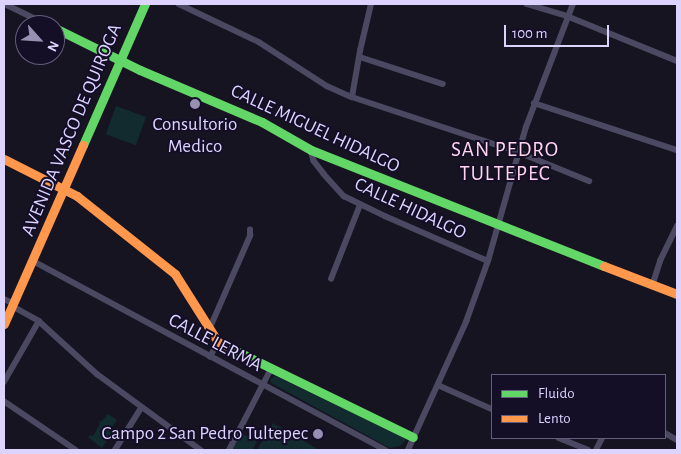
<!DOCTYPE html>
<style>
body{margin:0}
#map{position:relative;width:681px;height:454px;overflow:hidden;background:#171421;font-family:"Alegreya Sans",sans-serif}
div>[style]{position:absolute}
.green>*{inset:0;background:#112b2f;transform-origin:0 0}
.street>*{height:5.5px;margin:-2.75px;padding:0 2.75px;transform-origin:2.75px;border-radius:2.75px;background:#4b4862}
.fast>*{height:9px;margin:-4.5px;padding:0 4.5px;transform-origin:4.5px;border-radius:4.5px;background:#63d668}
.slow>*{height:9px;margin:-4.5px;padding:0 4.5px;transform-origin:4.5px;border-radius:4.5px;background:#ff974d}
.dots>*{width:14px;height:14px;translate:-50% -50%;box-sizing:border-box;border:2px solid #140e27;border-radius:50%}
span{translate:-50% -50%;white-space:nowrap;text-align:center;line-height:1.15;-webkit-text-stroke:4px #140e27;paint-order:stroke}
.poi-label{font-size:19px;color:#dcd3ff}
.right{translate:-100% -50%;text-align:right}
.street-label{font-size:19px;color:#dcd3ff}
.quarter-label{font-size:21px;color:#ffd5ec;letter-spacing:1px}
.frame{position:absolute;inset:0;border:5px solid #dcd3ff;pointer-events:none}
.legend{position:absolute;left:491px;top:374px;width:175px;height:65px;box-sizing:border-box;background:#140e27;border:1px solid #645d7d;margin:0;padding:6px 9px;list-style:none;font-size:15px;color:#dcd3ff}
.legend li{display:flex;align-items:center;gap:10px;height:25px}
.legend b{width:25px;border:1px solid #645d7d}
.north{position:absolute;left:15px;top:15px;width:50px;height:50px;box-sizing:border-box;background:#140e27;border:1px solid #645d7d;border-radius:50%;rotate:116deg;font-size:14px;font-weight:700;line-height:20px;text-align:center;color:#dcd3ff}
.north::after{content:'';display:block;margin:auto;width:18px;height:22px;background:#9790b1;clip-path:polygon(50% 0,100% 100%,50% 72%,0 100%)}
.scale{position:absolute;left:504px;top:25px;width:105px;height:22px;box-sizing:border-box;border:2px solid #dcd3ff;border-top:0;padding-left:6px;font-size:15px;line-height:18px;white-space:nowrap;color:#dcd3ff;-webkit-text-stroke:4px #140e27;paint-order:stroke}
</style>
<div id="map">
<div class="green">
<div style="left:116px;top:106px;width:32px;height:30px;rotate:20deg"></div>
<div style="clip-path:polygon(275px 376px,406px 438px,405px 441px,400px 446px,390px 448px,271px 383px,270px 379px)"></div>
<div style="clip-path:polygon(108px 414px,117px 420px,109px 431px,112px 433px,102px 448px,88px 437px,90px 435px,93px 436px,100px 424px,98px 420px,101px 422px)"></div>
<div style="clip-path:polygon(273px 423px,291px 433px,319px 450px,257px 450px)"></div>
<div style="clip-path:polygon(241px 433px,257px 442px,252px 450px,232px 450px)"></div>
</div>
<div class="street">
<div style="left:5px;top:4px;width:48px;rotate:26deg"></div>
<div style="left:179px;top:4px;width:89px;rotate:25.4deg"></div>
<div style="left:259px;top:42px;width:81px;rotate:32.9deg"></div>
<div style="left:327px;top:86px;width:27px;rotate:24deg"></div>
<div style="left:352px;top:97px;width:175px;rotate:18.3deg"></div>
<div style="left:518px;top:152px;width:77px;rotate:22.2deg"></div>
<div style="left:527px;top:4px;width:42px;rotate:16.7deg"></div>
<div style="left:567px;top:16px;width:119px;rotate:22.2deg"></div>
<div style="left:360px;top:57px;width:87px;rotate:18deg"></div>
<div style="left:352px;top:97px;width:47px;rotate:-80.1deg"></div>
<div style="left:360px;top:51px;width:48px;rotate:-76.8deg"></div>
<div style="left:534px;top:103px;width:151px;rotate:18.2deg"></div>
<div style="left:311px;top:150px;width:11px;rotate:75deg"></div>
<div style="left:314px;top:161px;width:16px;rotate:52deg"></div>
<div style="left:324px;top:174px;width:30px;rotate:48deg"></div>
<div style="left:344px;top:196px;width:46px;rotate:26deg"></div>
<div style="left:385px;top:216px;width:112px;rotate:23.6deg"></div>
<div style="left:33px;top:261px;width:400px;rotate:28.2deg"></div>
<div style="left:331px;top:279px;width:79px;rotate:-68.6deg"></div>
<div style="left:653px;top:283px;width:23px;rotate:-72deg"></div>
<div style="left:660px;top:261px;width:39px;rotate:-64deg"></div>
<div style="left:4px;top:299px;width:10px;rotate:24deg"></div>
<div style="left:12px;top:306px;width:31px;rotate:29deg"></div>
<div style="left:39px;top:321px;width:79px;rotate:42.4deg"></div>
<div style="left:97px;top:374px;width:129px;rotate:36.2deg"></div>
<div style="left:209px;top:330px;width:103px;rotate:-66.4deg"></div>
<div style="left:250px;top:236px;width:6px;rotate:-90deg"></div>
<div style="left:210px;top:357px;width:17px;rotate:-62deg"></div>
<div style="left:4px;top:382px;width:70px;rotate:-60.2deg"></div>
<div style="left:438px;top:385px;width:59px;rotate:24deg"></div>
<div style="left:4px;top:401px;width:87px;rotate:34.2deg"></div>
<div style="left:665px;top:433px;width:14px;rotate:30deg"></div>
<div style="left:559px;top:438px;width:31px;rotate:22deg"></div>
<div style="left:115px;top:450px;width:49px;rotate:-58.2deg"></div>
<div style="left:229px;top:450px;width:91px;rotate:-62.6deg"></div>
<div style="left:408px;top:450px;width:141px;rotate:-65.6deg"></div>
<div style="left:466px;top:322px;width:65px;rotate:-70.2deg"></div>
<div style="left:488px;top:261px;width:139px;rotate:-74.2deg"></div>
<div style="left:526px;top:127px;width:132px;rotate:-69.1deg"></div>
<div style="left:596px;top:450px;width:13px;rotate:-63deg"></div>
</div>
<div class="fast">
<div style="left:55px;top:28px;width:95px;rotate:26.3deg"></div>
<div style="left:140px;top:70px;width:133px;rotate:23.1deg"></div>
<div style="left:262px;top:122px;width:56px;rotate:29.7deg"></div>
<div style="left:311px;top:150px;width:315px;rotate:21.6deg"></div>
<div style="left:83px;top:145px;width:154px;rotate:-66.3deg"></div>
<div style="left:224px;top:345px;width:210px;rotate:26deg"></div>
</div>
<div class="slow">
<div style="left:4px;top:159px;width:82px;rotate:26.9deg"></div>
<div style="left:77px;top:196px;width:125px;rotate:38.5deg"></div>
<div style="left:175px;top:274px;width:80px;rotate:57.7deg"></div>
<div style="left:218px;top:342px;width:7px;rotate:27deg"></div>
<div style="left:604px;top:266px;width:78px;rotate:21deg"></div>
<div style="left:4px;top:324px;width:196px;rotate:-66.2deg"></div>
</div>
<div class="dots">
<div style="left:195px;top:104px;background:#9790b1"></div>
<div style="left:318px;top:434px;background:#9790b1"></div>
</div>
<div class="poi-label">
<span style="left:195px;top:136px">Consultorio<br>Medico</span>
<span class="right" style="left:308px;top:434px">Campo 2 San Pedro Tultepec</span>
</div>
<div class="street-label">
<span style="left:315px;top:129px;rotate:25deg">CALLE MIGUEL HIDALGO</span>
<span style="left:72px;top:130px;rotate:-67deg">AVENIDA VASCO DE QUIROGA</span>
<span style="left:410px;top:209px;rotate:25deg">CALLE HIDALGO</span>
<span style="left:215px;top:343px;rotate:28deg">CALLE LERMA</span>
</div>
<div class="quarter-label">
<span style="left:505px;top:162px">SAN PEDRO<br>TULTEPEC</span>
</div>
<div class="frame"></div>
<ul class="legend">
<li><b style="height:6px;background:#63d668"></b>Fluido</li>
<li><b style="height:6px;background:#ff974d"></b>Lento</li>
</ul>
<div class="north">N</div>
<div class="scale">100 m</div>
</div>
